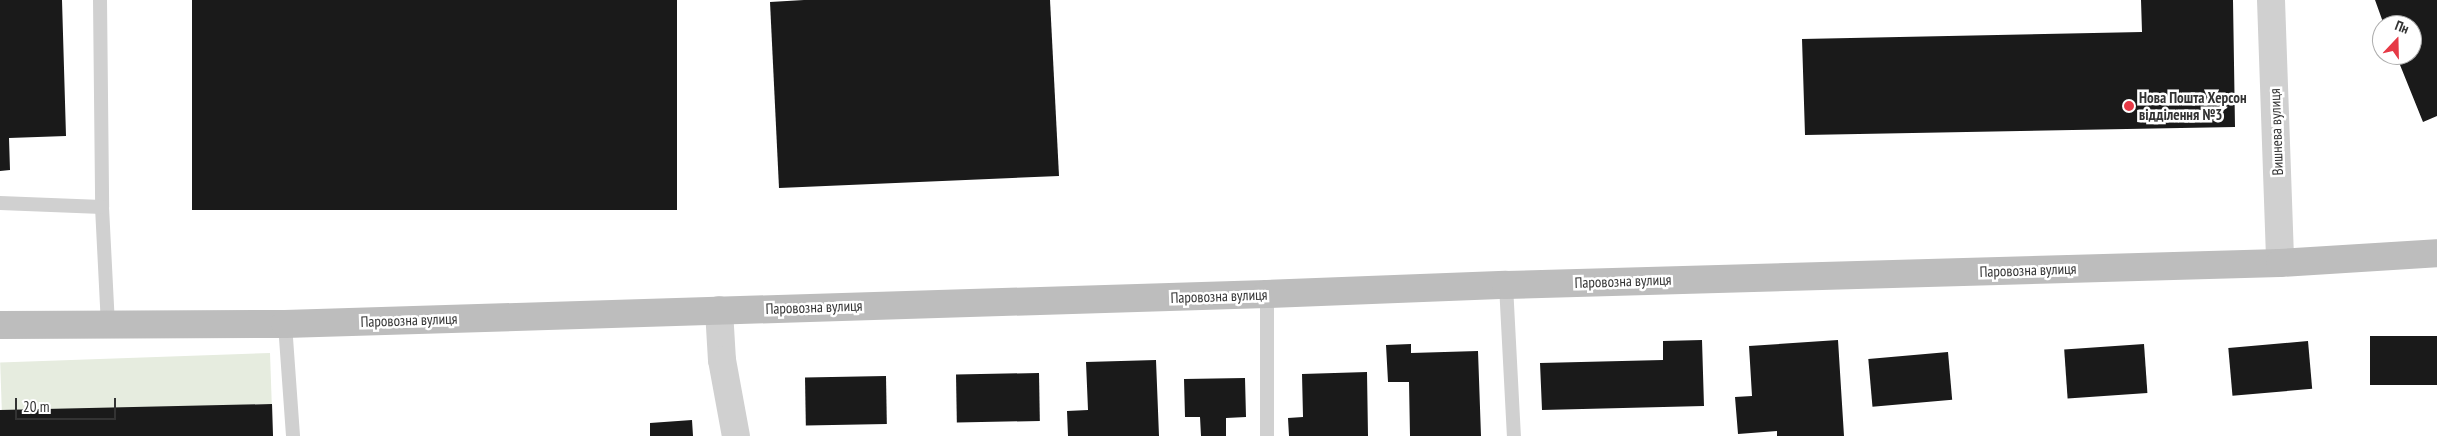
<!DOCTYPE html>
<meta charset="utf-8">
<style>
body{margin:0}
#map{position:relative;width:2437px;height:436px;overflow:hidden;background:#fff;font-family:"PT Sans Narrow",sans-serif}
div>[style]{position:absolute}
.green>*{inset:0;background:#e6ecdf;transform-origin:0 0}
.building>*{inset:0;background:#1a1a1a;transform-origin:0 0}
.lane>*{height:14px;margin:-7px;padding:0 7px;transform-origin:7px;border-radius:7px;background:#d0d0d0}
.street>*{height:28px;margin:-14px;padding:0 14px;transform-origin:14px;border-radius:14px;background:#d0d0d0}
.secondary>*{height:28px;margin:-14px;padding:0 14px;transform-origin:14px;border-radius:14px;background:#bdbdbd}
.dots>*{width:14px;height:14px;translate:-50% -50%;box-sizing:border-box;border:2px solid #fff;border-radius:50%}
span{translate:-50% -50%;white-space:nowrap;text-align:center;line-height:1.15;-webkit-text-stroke:5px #fff;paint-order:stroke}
.poi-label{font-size:15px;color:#333;font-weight:700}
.left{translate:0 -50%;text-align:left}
.street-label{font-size:15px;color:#333}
.north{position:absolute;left:2372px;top:15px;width:50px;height:50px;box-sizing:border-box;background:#fff;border:1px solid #adadad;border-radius:50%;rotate:21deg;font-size:14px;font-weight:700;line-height:20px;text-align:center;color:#333}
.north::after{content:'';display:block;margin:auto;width:18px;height:22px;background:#e63946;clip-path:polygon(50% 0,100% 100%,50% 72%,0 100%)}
.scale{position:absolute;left:15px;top:398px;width:101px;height:22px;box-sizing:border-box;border:2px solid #333;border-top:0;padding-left:6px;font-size:15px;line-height:18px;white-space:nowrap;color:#333;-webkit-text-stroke:4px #fff;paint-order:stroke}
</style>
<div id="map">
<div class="green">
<div style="left:270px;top:353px;width:51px;height:270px;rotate:88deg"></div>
</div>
<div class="building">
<div style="clip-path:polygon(0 0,62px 0,66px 136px,9px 138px,10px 170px,0 171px)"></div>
<div style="left:192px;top:0;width:485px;height:210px"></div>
<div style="clip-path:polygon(804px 0,1050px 0,1059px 176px,779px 188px,770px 2px)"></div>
<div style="clip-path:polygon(2141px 0,2233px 0,2235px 127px,1805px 135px,1802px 39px,2142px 32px)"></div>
<div style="clip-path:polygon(2375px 0,2437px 0,2437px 116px,2423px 122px,2396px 55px,2412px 55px,2412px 25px,2384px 25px)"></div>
<div style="left:2437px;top:336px;width:49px;height:67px;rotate:90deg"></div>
<div style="clip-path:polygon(1702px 340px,1704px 406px,1542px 410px,1540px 363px,1663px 360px,1663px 341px)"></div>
<div style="clip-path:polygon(1838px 340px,1844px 436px,1777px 436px,1777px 431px,1738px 434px,1735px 397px,1752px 396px,1749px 346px)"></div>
<div style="left:2308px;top:341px;width:48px;height:80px;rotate:85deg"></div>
<div style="clip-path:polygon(1411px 344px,1411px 353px,1478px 351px,1481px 436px,1410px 436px,1409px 382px,1388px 382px,1386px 345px)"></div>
<div style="left:2144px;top:344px;width:49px;height:80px;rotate:86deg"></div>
<div style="left:1948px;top:352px;width:48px;height:80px;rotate:85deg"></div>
<div style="clip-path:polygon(1156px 360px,1159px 436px,1068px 436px,1067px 411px,1088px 410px,1086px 362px)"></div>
<div style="clip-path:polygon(1367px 372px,1368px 436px,1289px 436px,1288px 418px,1303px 417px,1302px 374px)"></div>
<div style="left:1039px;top:373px;width:48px;height:83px;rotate:89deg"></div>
<div style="left:886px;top:376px;width:48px;height:81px;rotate:89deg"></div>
<div style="clip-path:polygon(1245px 378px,1246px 417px,1226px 418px,1226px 436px,1201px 436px,1200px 417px,1185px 417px,1184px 379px)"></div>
<div style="clip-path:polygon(272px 404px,273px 436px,0 436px,0 410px)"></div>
<div style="clip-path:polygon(692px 420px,693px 436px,650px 436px,650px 423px)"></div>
</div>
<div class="lane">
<div style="left:100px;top:0;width:207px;rotate:89.4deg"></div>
<div style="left:102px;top:207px;width:117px;rotate:87.1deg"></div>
<div style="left:0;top:203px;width:102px;rotate:2.2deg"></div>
<div style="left:1506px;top:285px;width:151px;rotate:87deg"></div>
<div style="left:1267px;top:294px;width:142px;rotate:90deg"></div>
<div style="left:285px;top:324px;width:112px;rotate:85.9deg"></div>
</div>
<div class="street">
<div style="left:2271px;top:0;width:263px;rotate:88deg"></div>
<div style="left:719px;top:310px;width:50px;rotate:86.6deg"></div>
<div style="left:722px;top:360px;width:77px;rotate:79.6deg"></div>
</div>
<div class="secondary">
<div style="left:0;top:325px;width:285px;rotate:-0.2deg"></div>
<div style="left:285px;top:324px;width:982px;rotate:-1.75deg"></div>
<div style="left:1267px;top:294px;width:239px;rotate:-2.2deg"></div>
<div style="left:1506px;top:285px;width:774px;rotate:-1.63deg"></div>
<div style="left:2280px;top:263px;width:157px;rotate:-3.6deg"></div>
</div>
<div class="dots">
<div style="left:2129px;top:106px;background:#e63946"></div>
</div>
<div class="poi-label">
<span class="left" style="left:2139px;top:106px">Нова Пошта Херсон<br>відділення №3</span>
</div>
<div class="street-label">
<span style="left:2276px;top:132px;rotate:-92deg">Вишнева вулиця</span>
<span style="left:2028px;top:270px;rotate:-2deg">Паровозна вулиця</span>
<span style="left:1623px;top:281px;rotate:-2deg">Паровозна вулиця</span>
<span style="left:1219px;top:296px;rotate:-2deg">Паровозна вулиця</span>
<span style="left:814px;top:307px;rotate:-2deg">Паровозна вулиця</span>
<span style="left:409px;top:320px;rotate:-2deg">Паровозна вулиця</span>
</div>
<div class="north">Пн</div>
<div class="scale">20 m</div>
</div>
